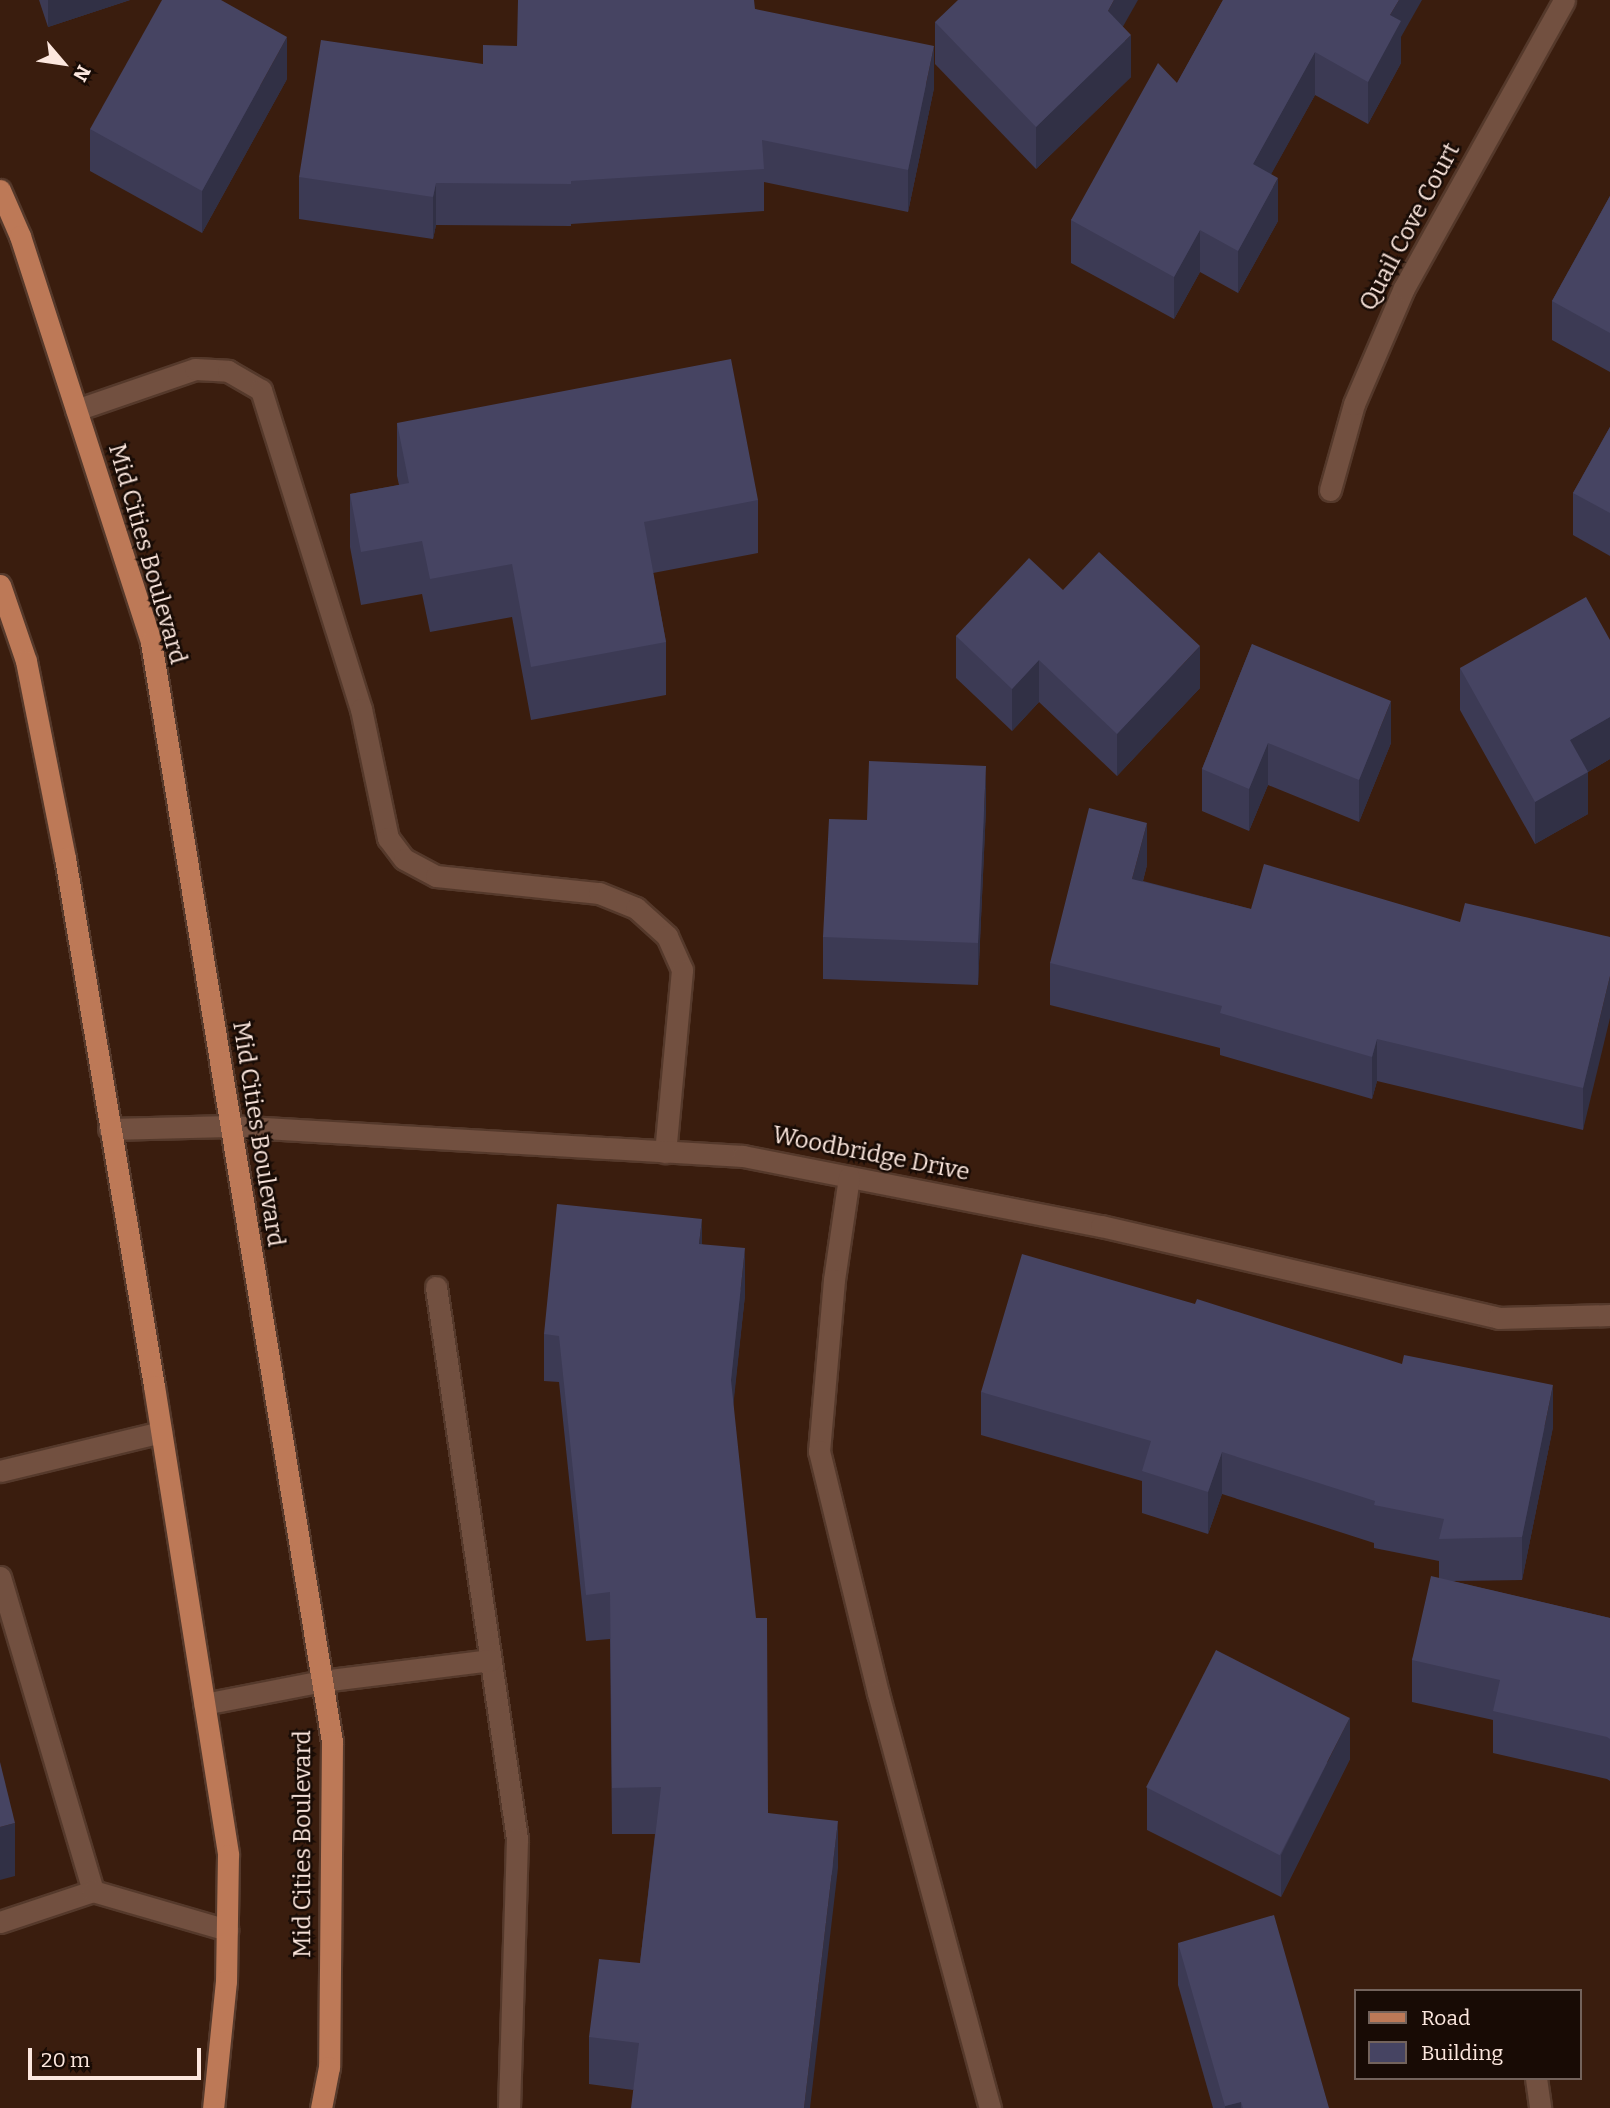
<!DOCTYPE html>
<style>
body{margin:0}
#map{position:relative;width:1610px;height:2108px;overflow:hidden;background:#3a1d0e;font-family:Bitter,serif}
div>[style]{position:absolute}
.roads{filter:drop-shadow(2px 0 #55392b) drop-shadow(-2px 0 #55392b) drop-shadow(0 2px #55392b) drop-shadow(0 -2px #55392b)}
.minor>*{height:21px;margin:-10.5px;padding:0 10.5px;transform-origin:10.5px;border-radius:10.5px;background:#725040}
.major>*{height:21px;margin:-10.5px;padding:0 10.5px;transform-origin:10.5px;border-radius:10.5px;background:#bd7957}
.wall>*{inset:0;background:#3c3a54}
.shaded-wall>*{inset:0;background:#313045}
.building>*{inset:0;background:#464462;transform-origin:0 0}
span{translate:-50% -50%;white-space:nowrap;text-align:center;line-height:1.15;-webkit-text-stroke:5px #180b05;paint-order:stroke}
.street-label{font-size:24px;color:#fce7de}
.legend{position:absolute;left:1354px;top:1989px;width:228px;height:91px;box-sizing:border-box;background:#180b05;border:2px solid #73635c;margin:0;padding:9px 12px;list-style:none;font-size:21px;color:#fce7de}
.legend li{display:flex;align-items:center;gap:14px;height:35px}
.legend b{width:35px;border:2px solid #73635c}
.north{position:absolute;left:28px;top:28px;width:70px;height:70px;-webkit-text-stroke:5px #180b05;paint-order:stroke;rotate:119deg;font-size:19px;font-weight:700;line-height:28px;text-align:center;color:#fce7de}
.north::after{content:'';display:block;margin:auto;width:24px;height:32px;background:#fce7de;clip-path:polygon(50% 0,100% 100%,50% 72%,0 100%)}
.scale{position:absolute;left:28px;top:2048px;width:173px;height:32px;box-sizing:border-box;border:4px solid #fce7de;border-top:0;padding-left:9px;font-size:21px;line-height:24px;white-space:nowrap;color:#fce7de;-webkit-text-stroke:5px #180b05;paint-order:stroke}
</style>
<div id="map">
<div class="roads">
<div class="minor">
<div style="left:76px;top:410px;width:126px;rotate:-19deg"></div>
<div style="left:195px;top:369px;width:33px;rotate:3deg"></div>
<div style="left:228px;top:371px;width:38px;rotate:30deg"></div>
<div style="left:261px;top:390px;width:334px;rotate:72.6deg"></div>
<div style="left:361px;top:709px;width:132px;rotate:78.2deg"></div>
<div style="left:388px;top:838px;width:26px;rotate:53deg"></div>
<div style="left:404px;top:859px;width:36px;rotate:28deg"></div>
<div style="left:436px;top:876px;width:164px;rotate:6deg"></div>
<div style="left:599px;top:893px;width:40px;rotate:22deg"></div>
<div style="left:636px;top:908px;width:42px;rotate:42.1deg"></div>
<div style="left:667px;top:936px;width:37px;rotate:66deg"></div>
<div style="left:682px;top:970px;width:183px;rotate:95.3deg"></div>
<div style="left:1330px;top:490px;width:89px;rotate:-74.4deg"></div>
<div style="left:1354px;top:404px;width:126px;rotate:-66.7deg"></div>
<div style="left:1404px;top:288px;width:329px;rotate:-60.9deg"></div>
<div style="left:109px;top:1129px;width:121px;rotate:-1.4deg"></div>
<div style="left:230px;top:1126px;width:514px;rotate:3.35deg"></div>
<div style="left:743px;top:1156px;width:365px;rotate:11.1deg"></div>
<div style="left:1101px;top:1226px;width:408px;rotate:13deg"></div>
<div style="left:1498px;top:1318px;width:112px;rotate:-1.5deg"></div>
<div style="left:849px;top:1177px;width:104px;rotate:98.3deg"></div>
<div style="left:834px;top:1280px;width:172px;rotate:95deg"></div>
<div style="left:819px;top:1451px;width:249px;rotate:76.3deg"></div>
<div style="left:878px;top:1693px;width:430px;rotate:74.9deg"></div>
<div style="left:436px;top:1287px;width:558px;rotate:81.65deg"></div>
<div style="left:517px;top:1839px;width:269px;rotate:91.7deg"></div>
<div style="left:0;top:1471px;width:166px;rotate:-13.6deg"></div>
<div style="left:0;top:1577px;width:327px;rotate:73.5deg"></div>
<div style="left:204px;top:1704px;width:120px;rotate:-11deg"></div>
<div style="left:322px;top:1681px;width:170px;rotate:-7.1deg"></div>
<div style="left:0;top:1922px;width:98px;rotate:-18.4deg"></div>
<div style="left:93px;top:1891px;width:140px;rotate:16.2deg"></div>
<div style="left:1536px;top:2078px;width:30px;rotate:82deg"></div>
</div>
<div class="major">
<div style="left:0;top:190px;width:50px;rotate:66.5deg"></div>
<div style="left:20px;top:236px;width:427px;rotate:72.1deg"></div>
<div style="left:151px;top:642px;width:1114px;rotate:80.65deg"></div>
<div style="left:332px;top:1741px;width:326px;rotate:90.5deg"></div>
<div style="left:329px;top:2067px;width:42px;rotate:101deg"></div>
<div style="left:0;top:585px;width:80px;rotate:71.1deg"></div>
<div style="left:26px;top:661px;width:201px;rotate:78.8deg"></div>
<div style="left:65px;top:858px;width:535px;rotate:80.43deg"></div>
<div style="left:154px;top:1386px;width:475px;rotate:81deg"></div>
<div style="left:228px;top:1855px;width:126px;rotate:90.9deg"></div>
<div style="left:226px;top:1981px;width:128px;rotate:95.8deg"></div>
</div>
</div>
<div class="wall">
<div style="clip-path:polygon(39px 0,130px 0,48px 27px)"></div>
<div style="clip-path:polygon(1223px 0,1401px 37px,1401px 63px,1368px 124px,1315px 95px,1271px 174px,1278px 221px,1238px 293px,1200px 272px,1174px 319px,1071px 263px,1071px 220px,1177px 83px)"></div>
<div style="clip-path:polygon(755px 9px,934px 88px,908px 212px,764px 182px,764px 211px,571px 224px,571px 226px,436px 225px,433px 239px,299px 219px,299px 177px,517px 46px)"></div>
<div style="clip-path:polygon(935px 22px,1123px 27px,1131px 77px,1036px 169px,935px 64px)"></div>
<div style="clip-path:polygon(287px 79px,202px 233px,90px 171px,90px 129px)"></div>
<div style="clip-path:polygon(1610px 196px,1610px 372px,1552px 340px,1552px 301px)"></div>
<div style="clip-path:polygon(397px 423px,758px 500px,758px 553px,653px 573px,666px 642px,666px 695px,531px 720px,512px 617px,430px 632px,422px 594px,361px 605px,350px 547px,350px 494px,399px 485px,397px 476px)"></div>
<div style="clip-path:polygon(1610px 427px,1610px 556px,1573px 535px,1573px 493px)"></div>
<div style="clip-path:polygon(1063px 590px,1200px 688px,1117px 776px,1039px 702px,1012px 731px,956px 678px,956px 636px)"></div>
<div style="clip-path:polygon(1610px 640px,1610px 759px,1588px 772px,1588px 814px,1535px 844px,1460px 710px,1460px 668px)"></div>
<div style="clip-path:polygon(1252px 644px,1391px 743px,1359px 822px,1268px 785px,1249px 831px,1202px 811px,1202px 769px)"></div>
<div style="clip-path:polygon(986px 808px,978px 985px,823px 979px,823px 937px,867px 820px)"></div>
<div style="clip-path:polygon(1147px 865px,1143px 881px,1251px 909px,1460px 922px,1610px 937px,1583px 1130px,1377px 1081px,1372px 1099px,1220px 1055px,1220px 1048px,1050px 1005px,1050px 963px)"></div>
<div style="clip-path:polygon(702px 1244px,745px 1295px,733px 1404px,768px 1813px,838px 1868px,633px 2090px,589px 2084px,589px 2037px,640px 1963px,655px 1834px,612px 1834px,610px 1639px,586px 1641px,559px 1382px,544px 1381px,544px 1334px)"></div>
<div style="clip-path:polygon(981px 1392px,1553px 1427px,1522px 1580px,1452px 1581px,1610px 1618px,1610px 1781px,1607px 1779px,1493px 1753px,1493px 1720px,1412px 1702px,1412px 1660px,1439px 1578px,1439px 1561px,1374px 1548px,1374px 1543px,1222px 1494px,1208px 1534px,1142px 1513px,1142px 1481px,981px 1435px)"></div>
<div style="clip-path:polygon(1350px 1759px,1281px 1897px,1147px 1830px,1147px 1788px)"></div>
<div style="clip-path:polygon(1178px 1943px,1329px 2108px,1213px 2108px,1178px 1985px)"></div>
</div>
<div class="shaded-wall">
<div style="clip-path:polygon(48px 0,130px 0,48px 27px)"></div>
<div style="clip-path:polygon(1114px 0,1138px 0,1108px 53px,1108px 11px)"></div>
<div style="clip-path:polygon(1399px 0,1422px 0,1401px 37px,1401px 63px,1368px 124px,1368px 82px,1390px 15px)"></div>
<div style="clip-path:polygon(1131px 35px,1131px 77px,1036px 169px,1036px 127px)"></div>
<div style="clip-path:polygon(287px 37px,287px 79px,202px 233px,202px 191px)"></div>
<div style="clip-path:polygon(934px 46px,934px 88px,908px 212px,908px 170px)"></div>
<div style="clip-path:polygon(1315px 52px,1315px 95px,1253px 207px,1253px 164px)"></div>
<div style="clip-path:polygon(1278px 178px,1278px 221px,1238px 293px,1238px 251px)"></div>
<div style="clip-path:polygon(436px 183px,436px 225px,433px 239px,433px 197px)"></div>
<div style="clip-path:polygon(1200px 230px,1200px 272px,1174px 319px,1174px 277px)"></div>
<div style="clip-path:polygon(1200px 646px,1200px 688px,1117px 776px,1117px 734px)"></div>
<div style="clip-path:polygon(1039px 660px,1039px 702px,1012px 731px,1012px 689px)"></div>
<div style="clip-path:polygon(1391px 701px,1391px 743px,1359px 822px,1359px 780px)"></div>
<div style="clip-path:polygon(1610px 717px,1610px 759px,1588px 772px,1588px 814px,1535px 844px,1535px 802px,1570px 740px)"></div>
<div style="clip-path:polygon(1268px 743px,1268px 785px,1249px 831px,1249px 789px)"></div>
<div style="clip-path:polygon(986px 766px,986px 808px,978px 985px,978px 943px)"></div>
<div style="clip-path:polygon(1147px 823px,1147px 865px,1132px 921px,1132px 879px)"></div>
<div style="clip-path:polygon(1610px 976px,1610px 1018px,1583px 1130px,1583px 1088px)"></div>
<div style="clip-path:polygon(1377px 1039px,1377px 1081px,1372px 1099px,1372px 1057px)"></div>
<div style="clip-path:polygon(702px 1219px,702px 1266px,699px 1244px)"></div>
<div style="clip-path:polygon(745px 1248px,745px 1295px,731px 1427px,731px 1380px)"></div>
<div style="clip-path:polygon(1553px 1385px,1553px 1427px,1522px 1580px,1522px 1537px)"></div>
<div style="clip-path:polygon(1222px 1452px,1222px 1494px,1208px 1534px,1208px 1492px)"></div>
<div style="clip-path:polygon(1350px 1717px,1350px 1759px,1281px 1897px,1281px 1855px)"></div>
<div style="clip-path:polygon(838px 1821px,838px 1868px,810px 2108px,804px 2108px)"></div>
<div style="clip-path:polygon(15px 1823px,15px 1876px,0 1880px,0 1827px)"></div>
<div style="clip-path:polygon(1241px 2102px,1241px 2108px,1225px 2108px,1225px 2106px)"></div>
</div>
<div class="building">
<div style="clip-path:polygon(162px 0,221px 0,287px 37px,202px 191px,90px 129px)"></div>
<div style="clip-path:polygon(518px 0,754px 0,755px 9px,934px 46px,908px 170px,762px 140px,764px 169px,571px 181px,571px 184px,436px 183px,433px 197px,299px 177px,321px 40px,483px 64px,483px 45px,517px 46px)"></div>
<div style="clip-path:polygon(958px 0,1114px 0,1108px 11px,1131px 35px,1036px 127px,935px 22px)"></div>
<div style="clip-path:polygon(1223px 0,1399px 0,1390px 15px,1401px 21px,1368px 82px,1315px 52px,1253px 164px,1278px 178px,1238px 251px,1200px 230px,1174px 277px,1071px 220px,1158px 63px,1177px 83px)"></div>
<div style="clip-path:polygon(1610px 196px,1610px 333px,1552px 301px)"></div>
<div style="clip-path:polygon(731px 359px,758px 500px,644px 522px,666px 642px,531px 667px,512px 564px,430px 579px,422px 541px,361px 552px,350px 494px,409px 483px,397px 423px)"></div>
<div style="clip-path:polygon(1610px 427px,1610px 513px,1573px 493px)"></div>
<div style="clip-path:polygon(1099px 552px,1200px 646px,1117px 734px,1039px 660px,1012px 689px,956px 636px,1029px 558px,1063px 590px)"></div>
<div style="clip-path:polygon(1586px 597px,1610px 640px,1610px 717px,1570px 740px,1588px 772px,1535px 802px,1460px 668px)"></div>
<div style="clip-path:polygon(1252px 644px,1391px 701px,1359px 780px,1268px 743px,1249px 789px,1202px 769px)"></div>
<div style="clip-path:polygon(869px 761px,986px 766px,978px 943px,823px 937px,829px 819px,867px 820px)"></div>
<div style="clip-path:polygon(1089px 808px,1147px 823px,1132px 879px,1251px 909px,1264px 864px,1460px 922px,1465px 903px,1610px 937px,1610px 976px,1583px 1088px,1377px 1039px,1372px 1057px,1220px 1013px,1222px 1006px,1050px 963px)"></div>
<div style="clip-path:polygon(557px 1204px,702px 1219px,699px 1244px,745px 1248px,731px 1380px,756px 1618px,767px 1618px,768px 1813px,838px 1821px,804px 2108px,631px 2108px,639px 2043px,589px 2037px,599px 1959px,640px 1963px,661px 1787px,612px 1788px,610px 1592px,586px 1595px,559px 1336px,544px 1334px)"></div>
<div style="clip-path:polygon(1022px 1254px,1195px 1304px,1197px 1299px,1402px 1364px,1404px 1355px,1553px 1385px,1522px 1537px,1439px 1539px,1444px 1519px,1374px 1505px,1375px 1501px,1222px 1452px,1208px 1492px,1142px 1471px,1151px 1441px,981px 1392px)"></div>
<div style="clip-path:polygon(1431px 1576px,1610px 1618px,1610px 1739px,1607px 1737px,1493px 1711px,1500px 1680px,1412px 1660px)"></div>
<div style="left:1216px;top:1650px;width:150px;height:154px;rotate:27deg"></div>
<div style="clip-path:polygon(0 1762px,15px 1823px,0 1827px)"></div>
<div style="clip-path:polygon(1274px 1915px,1329px 2108px,1243px 2108px,1241px 2102px,1225px 2106px,1178px 1943px)"></div>
</div>
<div class="street-label">
<span style="left:1410px;top:227px;rotate:-62deg">Quail Cove Court</span>
<span style="left:147px;top:554px;rotate:74deg">Mid Cities Boulevard</span>
<span style="left:258px;top:1134px;rotate:81deg">Mid Cities Boulevard</span>
<span style="left:871px;top:1154px;rotate:11deg">Woodbridge Drive</span>
<span style="left:303px;top:1844px;rotate:-90deg">Mid Cities Boulevard</span>
</div>
<ul class="legend">
<li><b style="height:9px;background:#bd7957"></b>Road</li>
<li><b style="height:19px;background:#464462"></b>Building</li>
</ul>
<div class="north">N</div>
<div class="scale">20 m</div>
</div>
